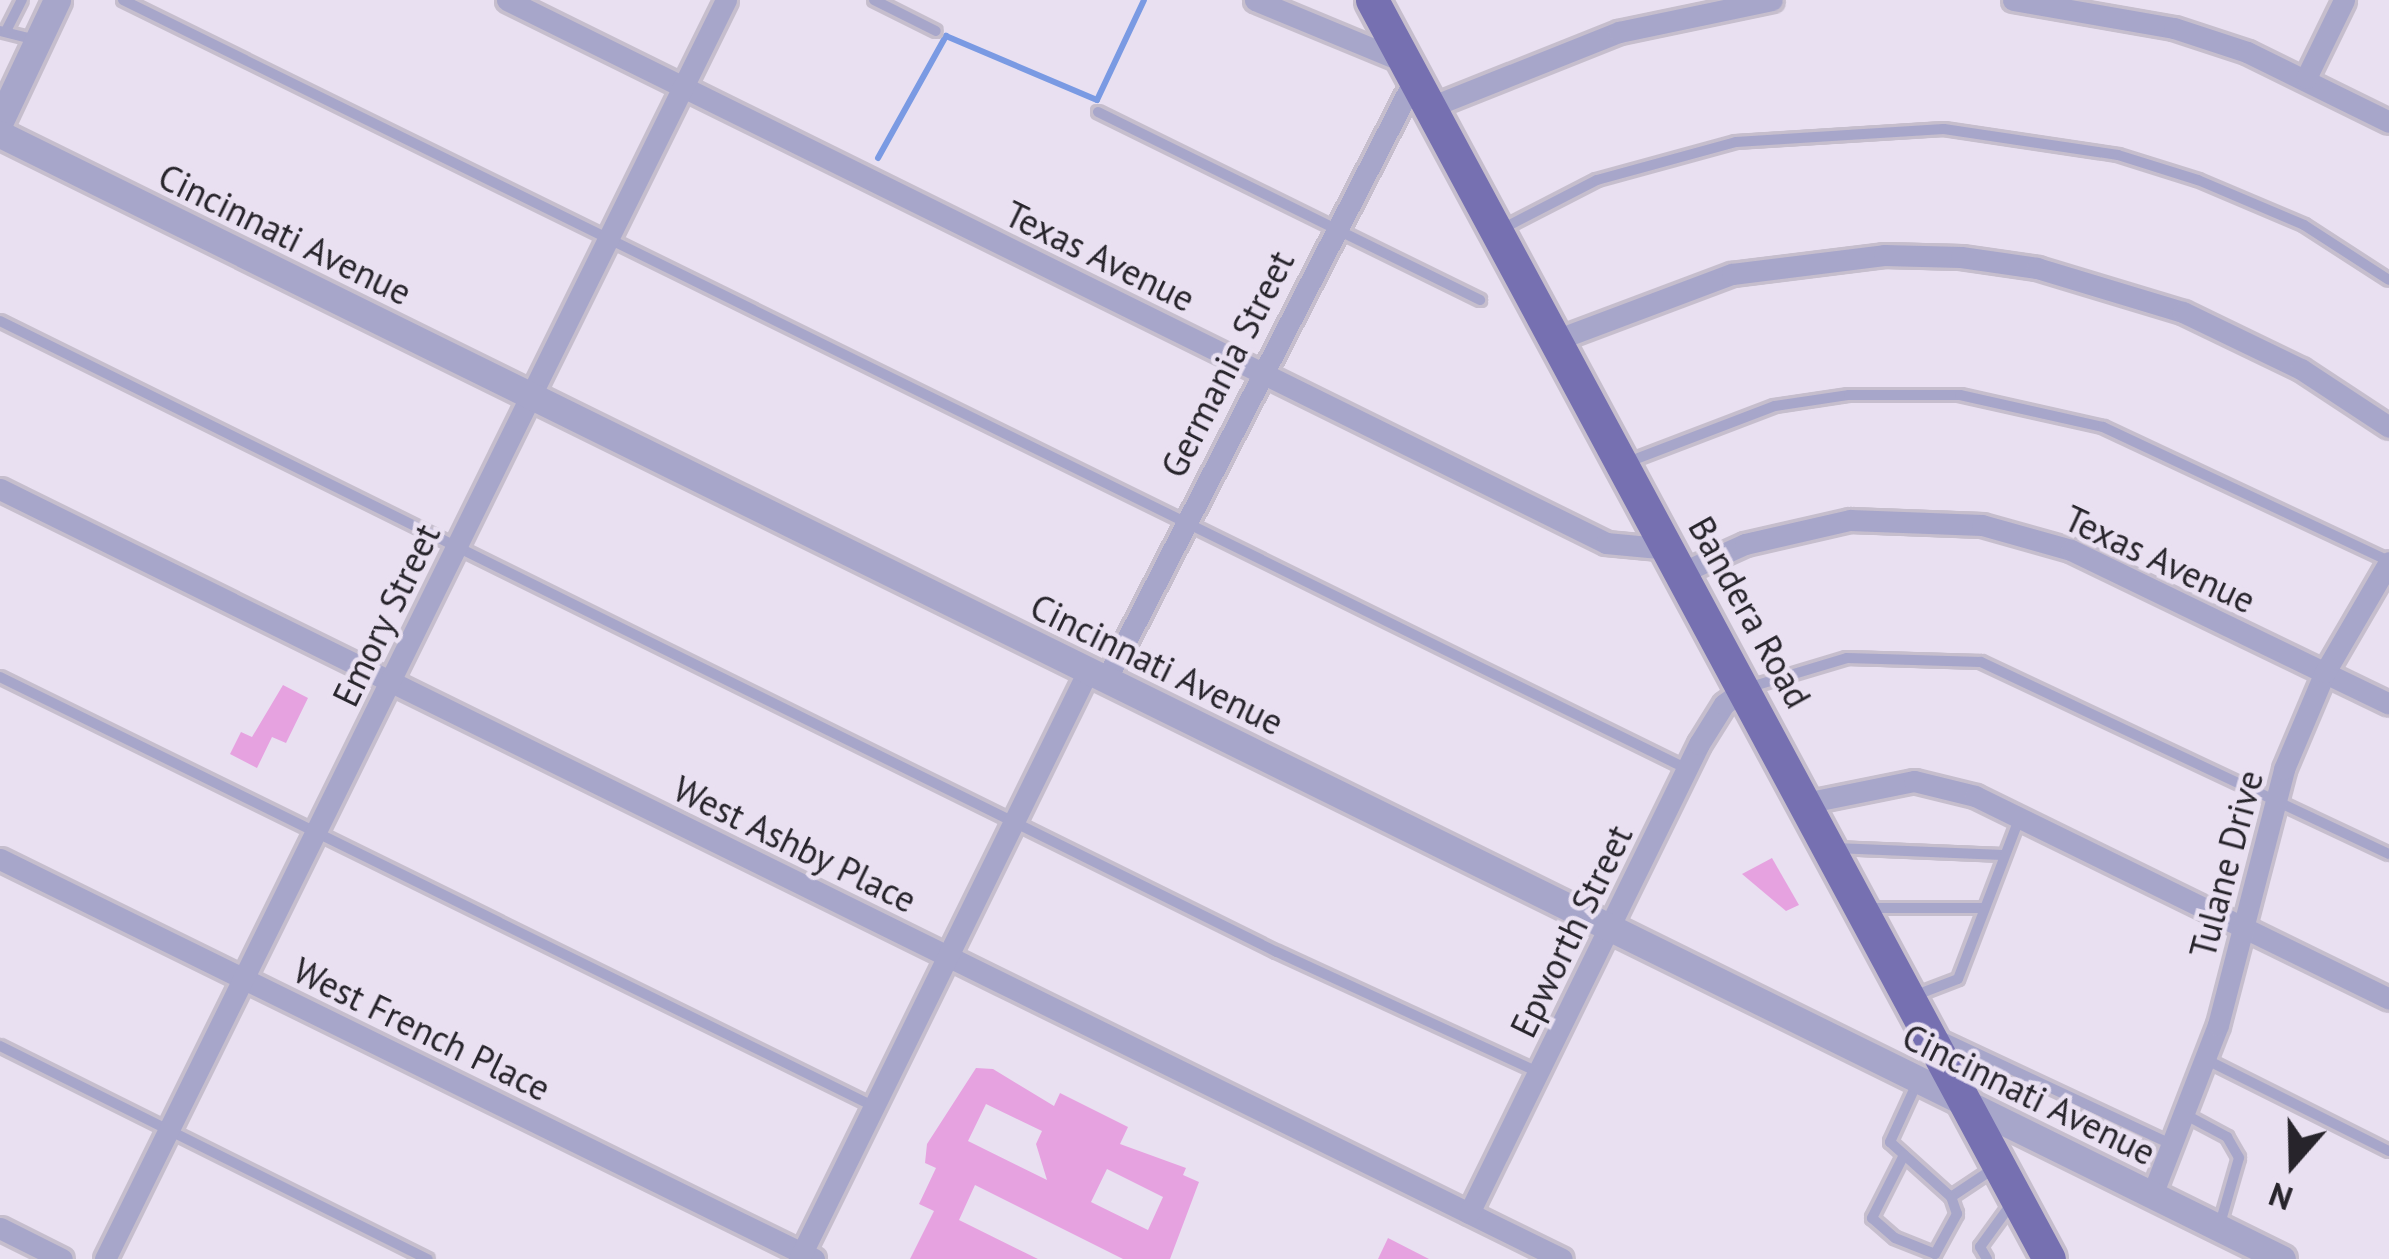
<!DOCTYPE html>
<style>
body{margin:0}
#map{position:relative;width:2389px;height:1259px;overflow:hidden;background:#e9e0f1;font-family:"PT Sans",sans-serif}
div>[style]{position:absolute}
.stream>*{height:6px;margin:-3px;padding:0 3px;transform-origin:3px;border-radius:3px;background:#7a9ae3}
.building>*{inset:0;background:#e6a2e0}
.roads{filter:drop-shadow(3px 0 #c6becd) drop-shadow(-3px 0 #c6becd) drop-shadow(0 3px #c6becd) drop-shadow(0 -3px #c6becd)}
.service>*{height:10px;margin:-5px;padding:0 5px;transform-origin:5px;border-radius:5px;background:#a7a6ca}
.minor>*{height:21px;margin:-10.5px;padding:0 10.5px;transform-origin:10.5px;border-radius:10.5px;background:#a7a6ca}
.tertiary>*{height:27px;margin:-13.5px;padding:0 13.5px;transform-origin:13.5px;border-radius:13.5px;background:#a7a6ca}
.primary>*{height:33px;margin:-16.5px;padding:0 16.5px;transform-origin:16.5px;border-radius:16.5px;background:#7670b1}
span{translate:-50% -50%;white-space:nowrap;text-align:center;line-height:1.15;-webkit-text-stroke:9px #e9e0f1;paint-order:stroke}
.street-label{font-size:36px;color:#27242b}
.north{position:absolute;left:2233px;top:1103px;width:120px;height:120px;-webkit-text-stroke:9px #e9e0f1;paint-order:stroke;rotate:200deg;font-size:33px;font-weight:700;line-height:48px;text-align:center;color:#27242b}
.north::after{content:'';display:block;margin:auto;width:42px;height:54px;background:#27242b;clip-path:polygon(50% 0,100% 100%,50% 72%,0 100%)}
</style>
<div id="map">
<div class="stream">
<div style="left:878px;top:158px;width:140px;rotate:-60.9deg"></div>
<div style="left:946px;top:36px;width:164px;rotate:23deg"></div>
<div style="left:1097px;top:100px;width:110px;rotate:-64.8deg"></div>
</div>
<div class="building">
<div style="clip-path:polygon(283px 685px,308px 698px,286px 743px,272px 737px,257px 768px,230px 754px,241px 732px,252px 737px)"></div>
<div style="clip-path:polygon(1772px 858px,1799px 905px,1786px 911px,1742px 874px)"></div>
<div style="clip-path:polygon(evenodd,976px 1068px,993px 1069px,1054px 1106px,1060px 1093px,1128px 1127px,1120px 1144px,1186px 1168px,1183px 1175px,1199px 1182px,1170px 1259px,1123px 1259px,975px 1185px,959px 1220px,1038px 1259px,910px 1259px,934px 1211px,919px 1204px,936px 1168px,925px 1163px,927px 1144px,976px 1068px,986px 1104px,1042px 1131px,1036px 1144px,1047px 1180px,968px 1141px,986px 1104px,976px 1068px,1107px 1169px,1163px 1197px,1148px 1230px,1091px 1202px,1107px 1169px)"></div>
<div style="clip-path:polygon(1388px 1238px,1429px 1259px,1378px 1259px)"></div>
</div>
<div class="roads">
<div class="service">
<div style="left:123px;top:0;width:1743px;rotate:26.18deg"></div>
<div style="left:874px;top:0;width:69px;rotate:26.6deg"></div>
<div style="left:0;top:31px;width:36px;rotate:14deg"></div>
<div style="left:6px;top:31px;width:35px;rotate:-63deg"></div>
<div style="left:1098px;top:112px;width:426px;rotate:26.2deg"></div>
<div style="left:1500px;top:230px;width:109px;rotate:-27.3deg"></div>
<div style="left:1597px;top:180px;width:144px;rotate:-15.3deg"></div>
<div style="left:1736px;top:142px;width:208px;rotate:-3.6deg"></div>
<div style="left:1944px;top:129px;width:176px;rotate:8.5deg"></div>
<div style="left:2118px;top:155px;width:84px;rotate:17.4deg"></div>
<div style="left:2198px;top:180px;width:115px;rotate:23deg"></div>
<div style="left:2304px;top:225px;width:101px;rotate:32.9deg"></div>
<div style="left:0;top:321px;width:1424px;rotate:26.3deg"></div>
<div style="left:1277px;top:952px;width:287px;rotate:24.7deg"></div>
<div style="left:1628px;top:462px;width:157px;rotate:-20.9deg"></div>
<div style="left:1775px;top:406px;width:75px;rotate:-8.5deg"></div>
<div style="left:1849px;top:395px;width:111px"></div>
<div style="left:1960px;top:395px;width:147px;rotate:12.6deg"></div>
<div style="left:2103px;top:427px;width:316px;rotate:25.1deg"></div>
<div style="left:0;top:677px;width:973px;rotate:26.17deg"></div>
<div style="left:1747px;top:688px;width:104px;rotate:-16.7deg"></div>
<div style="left:1847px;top:658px;width:134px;rotate:1.7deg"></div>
<div style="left:1981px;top:662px;width:451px;rotate:25.2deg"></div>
<div style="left:1835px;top:848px;width:168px;rotate:2.4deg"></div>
<div style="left:1867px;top:908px;width:117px"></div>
<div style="left:1911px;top:997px;width:50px;rotate:-21deg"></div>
<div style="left:1958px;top:979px;width:171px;rotate:-69.1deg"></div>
<div style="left:1938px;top:1035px;width:257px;rotate:25.1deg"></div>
<div style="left:0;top:1046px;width:478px;rotate:26.5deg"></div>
<div style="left:2207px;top:1060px;width:203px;rotate:26.6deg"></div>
<div style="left:1917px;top:1083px;width:65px;rotate:114.6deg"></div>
<div style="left:1890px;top:1142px;width:82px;rotate:42deg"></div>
<div style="left:1951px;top:1197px;width:50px;rotate:-33.7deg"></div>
<div style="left:2186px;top:1115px;width:47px;rotate:28.2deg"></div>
<div style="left:2227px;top:1137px;width:24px;rotate:60deg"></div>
<div style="left:2239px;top:1158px;width:69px;rotate:106.1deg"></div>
<div style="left:1904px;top:1155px;width:71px;rotate:116.9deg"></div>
<div style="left:1872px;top:1218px;width:30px;rotate:41deg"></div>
<div style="left:1895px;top:1238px;width:43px;rotate:21.8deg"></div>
<div style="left:1935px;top:1254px;width:46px;rotate:-61.2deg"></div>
<div style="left:1957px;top:1214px;width:18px;rotate:-109deg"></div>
<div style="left:1987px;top:1259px;width:14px;rotate:-120deg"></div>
<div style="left:1980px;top:1247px;width:54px;rotate:-54deg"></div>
</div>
<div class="minor">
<div style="left:507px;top:0;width:1226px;rotate:26.29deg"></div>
<div style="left:1606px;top:543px;width:64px;rotate:5.4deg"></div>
<div style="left:1255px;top:0;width:159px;rotate:22.5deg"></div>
<div style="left:2013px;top:0;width:163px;rotate:9.9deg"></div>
<div style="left:2174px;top:28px;width:77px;rotate:18.2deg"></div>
<div style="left:2247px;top:52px;width:158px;rotate:26.2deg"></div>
<div style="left:2306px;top:78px;width:87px;rotate:-64deg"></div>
<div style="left:1428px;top:108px;width:206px;rotate:-21.7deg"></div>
<div style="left:1619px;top:32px;width:156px;rotate:-11.8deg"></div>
<div style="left:1556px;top:340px;width:188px;rotate:-20.6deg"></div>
<div style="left:1732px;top:274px;width:153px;rotate:-7.1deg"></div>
<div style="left:1884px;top:255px;width:77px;rotate:1.5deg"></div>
<div style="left:1961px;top:257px;width:77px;rotate:8.2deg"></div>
<div style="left:2037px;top:268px;width:152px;rotate:16.8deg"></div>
<div style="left:2183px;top:312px;width:131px;rotate:25.8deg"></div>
<div style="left:2301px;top:369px;width:105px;rotate:33.4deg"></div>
<div style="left:0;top:489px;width:1741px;rotate:26.24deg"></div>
<div style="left:1683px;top:572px;width:68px;rotate:-24.3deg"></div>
<div style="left:1745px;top:544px;width:108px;rotate:-12.9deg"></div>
<div style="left:1850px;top:520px;width:132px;rotate:2.2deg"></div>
<div style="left:1982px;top:525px;width:92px;rotate:15.7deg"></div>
<div style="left:2071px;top:550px;width:353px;rotate:25.8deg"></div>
<div style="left:1106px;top:680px;width:672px;rotate:-62.83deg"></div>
<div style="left:1810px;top:802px;width:106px;rotate:-11.4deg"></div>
<div style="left:1914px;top:781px;width:63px;rotate:13.8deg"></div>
<div style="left:1975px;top:796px;width:461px;rotate:26.1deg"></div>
<div style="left:0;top:859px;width:907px;rotate:26.17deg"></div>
<div style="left:2152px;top:1195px;width:182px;rotate:-68.8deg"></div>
<div style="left:2218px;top:1025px;width:264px;rotate:-75.5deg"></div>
<div style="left:2284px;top:769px;width:105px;rotate:-67.1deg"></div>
<div style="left:2325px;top:672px;width:127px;rotate:-59.8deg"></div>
<div style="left:1469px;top:1213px;width:522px;rotate:-63.88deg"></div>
<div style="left:1699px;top:744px;width:47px;rotate:-58deg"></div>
<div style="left:1724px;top:704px;width:28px;rotate:-35deg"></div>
<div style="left:0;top:1228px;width:69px;rotate:26.6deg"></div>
<div style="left:105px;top:1259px;width:1404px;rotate:-63.75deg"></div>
<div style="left:799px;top:1259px;width:655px;rotate:-63.83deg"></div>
</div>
<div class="tertiary">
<div style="left:0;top:121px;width:134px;rotate:-64.8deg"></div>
<div style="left:0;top:134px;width:2544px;rotate:26.24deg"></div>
</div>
<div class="primary">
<div style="left:1372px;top:0;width:1429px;rotate:61.73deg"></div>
</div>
</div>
<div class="street-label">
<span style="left:285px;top:234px;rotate:26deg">Cincinnati Avenue</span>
<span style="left:1100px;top:256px;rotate:26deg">Texas Avenue</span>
<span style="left:1227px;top:364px;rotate:-63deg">Germania Street</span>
<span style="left:2160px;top:559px;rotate:25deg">Texas Avenue</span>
<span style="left:1750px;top:612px;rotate:61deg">Bandera Road</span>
<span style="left:386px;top:615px;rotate:-64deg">Emory Street</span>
<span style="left:1157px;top:664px;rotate:26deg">Cincinnati Avenue</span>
<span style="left:795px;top:844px;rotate:26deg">West Ashby Place</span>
<span style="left:2226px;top:864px;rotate:-75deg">Tulane Drive</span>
<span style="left:1571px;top:931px;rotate:-64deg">Epworth Street</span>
<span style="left:422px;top:1029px;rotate:26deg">West French Place</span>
<span style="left:2029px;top:1094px;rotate:26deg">Cincinnati Avenue</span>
</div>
<div class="north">N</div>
</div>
